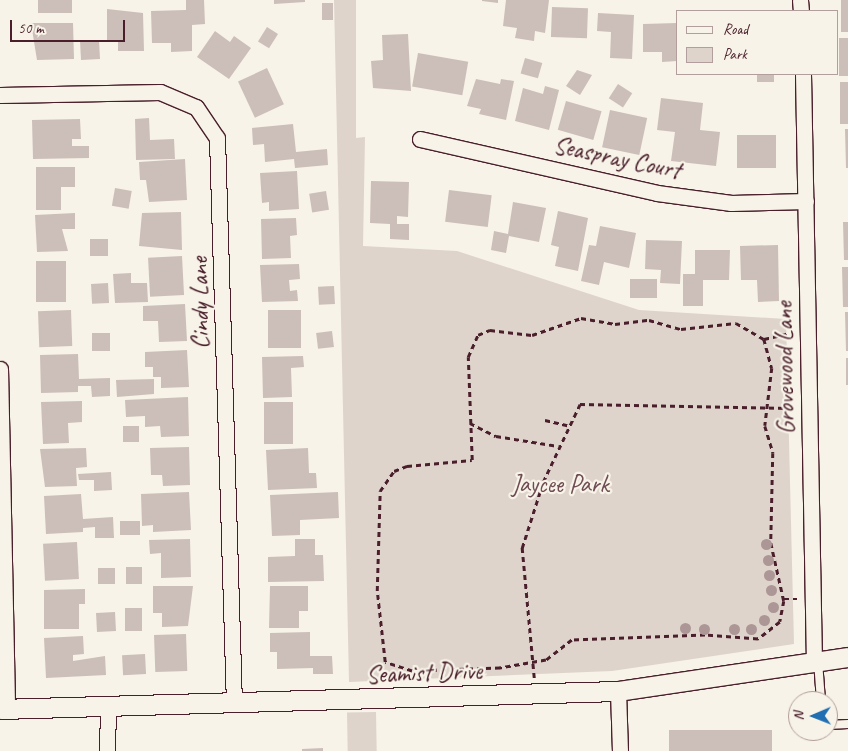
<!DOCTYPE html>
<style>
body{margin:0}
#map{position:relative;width:848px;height:751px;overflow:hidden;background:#f7f3e8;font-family:Caveat,sans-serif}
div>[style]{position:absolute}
.green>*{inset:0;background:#ded4cc;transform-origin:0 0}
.building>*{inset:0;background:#ccbfb9;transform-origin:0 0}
.path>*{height:2.5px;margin-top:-1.25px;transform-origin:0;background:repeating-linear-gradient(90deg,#4a1f2b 0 5px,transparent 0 9px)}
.roads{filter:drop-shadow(1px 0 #4a1f2b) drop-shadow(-1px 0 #4a1f2b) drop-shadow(0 1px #4a1f2b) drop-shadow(0 -1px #4a1f2b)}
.service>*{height:8px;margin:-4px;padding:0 4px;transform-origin:4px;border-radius:4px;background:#f7f3e8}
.minor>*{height:15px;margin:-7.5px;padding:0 7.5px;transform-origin:7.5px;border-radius:7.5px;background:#f7f3e8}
.tertiary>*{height:19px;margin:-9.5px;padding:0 9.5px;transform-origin:9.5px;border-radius:9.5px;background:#f7f3e8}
.trees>*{width:11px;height:11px;margin:-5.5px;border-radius:50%;background:#ac9796}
span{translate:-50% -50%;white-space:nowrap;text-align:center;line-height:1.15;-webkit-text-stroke:4.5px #f7f3e8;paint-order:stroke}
.street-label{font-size:25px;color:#4a1f2b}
.park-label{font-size:25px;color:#6f4c53}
.legend{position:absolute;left:676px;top:10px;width:162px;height:65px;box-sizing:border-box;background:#f7f3e8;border:1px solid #b29e9c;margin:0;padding:6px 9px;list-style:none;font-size:15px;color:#4a1f2b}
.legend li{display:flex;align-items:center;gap:10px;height:25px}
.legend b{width:25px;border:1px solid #b29e9c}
.north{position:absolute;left:788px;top:691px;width:50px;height:50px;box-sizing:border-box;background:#f7f3e8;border:1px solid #b29e9c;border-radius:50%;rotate:269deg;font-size:14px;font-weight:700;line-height:20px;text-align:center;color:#4a1f2b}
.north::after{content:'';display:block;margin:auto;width:18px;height:22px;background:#1f6fb2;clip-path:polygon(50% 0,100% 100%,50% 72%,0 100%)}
.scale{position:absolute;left:10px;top:20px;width:115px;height:22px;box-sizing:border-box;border:2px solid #4a1f2b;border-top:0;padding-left:6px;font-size:15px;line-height:18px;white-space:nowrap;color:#4a1f2b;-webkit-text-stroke:4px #f7f3e8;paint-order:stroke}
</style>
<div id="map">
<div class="green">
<div style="clip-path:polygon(334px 0,356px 0,356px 138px,365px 137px,363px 246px,457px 251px,639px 310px,786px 319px,794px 644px,612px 671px,349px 682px)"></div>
<div style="left:376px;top:712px;width:39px;height:29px;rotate:89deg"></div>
</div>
<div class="building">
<div style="left:38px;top:0;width:34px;height:13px"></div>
<div style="clip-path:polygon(186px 0,204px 0,205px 24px,192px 25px,192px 51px,171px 52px,171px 43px,152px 43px,151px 11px,186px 10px)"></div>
<div style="clip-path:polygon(274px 0,305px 0,305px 2px,274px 4px)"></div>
<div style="clip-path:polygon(482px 0,498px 0,498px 3px,482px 1px)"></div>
<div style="clip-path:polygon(506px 0,549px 0,545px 33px,535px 31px,534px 41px,515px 38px,517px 28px,503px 26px)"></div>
<div style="left:841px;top:0;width:7px;height:32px"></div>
<div style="left:322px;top:3px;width:11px;height:17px"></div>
<div style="left:552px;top:7px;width:36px;height:30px;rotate:2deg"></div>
<div style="clip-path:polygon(107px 9px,143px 13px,144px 51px,118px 51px,118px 41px,107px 41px)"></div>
<div style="clip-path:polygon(598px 13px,634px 15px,632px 59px,610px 58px,611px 32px,597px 31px)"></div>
<div style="clip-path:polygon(31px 23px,73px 23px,74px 59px,37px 60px)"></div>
<div style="clip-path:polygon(677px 23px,677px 61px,662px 62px,662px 52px,643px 52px,643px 24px)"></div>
<div style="left:267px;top:27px;width:13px;height:17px;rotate:32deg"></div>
<div style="clip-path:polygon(215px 31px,230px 42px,234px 36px,251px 48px,229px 79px,197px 57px)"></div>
<div style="clip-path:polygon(408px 34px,411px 91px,373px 88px,371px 61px,383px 60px,382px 35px)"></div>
<div style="left:839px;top:38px;width:9px;height:38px"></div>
<div style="left:99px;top:40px;width:19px;height:19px;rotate:87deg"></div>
<div style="left:418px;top:53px;width:51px;height:34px;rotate:10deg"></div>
<div style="left:525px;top:58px;width:18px;height:16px;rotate:16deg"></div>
<div style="left:267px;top:68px;width:40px;height:32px;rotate:65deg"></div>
<div style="clip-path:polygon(577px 70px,592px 75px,580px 95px,566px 86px)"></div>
<div style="left:757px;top:74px;width:17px;height:8px"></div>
<div style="clip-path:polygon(476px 79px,500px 84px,501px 79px,514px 81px,506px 120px,479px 114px,481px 109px,467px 106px)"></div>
<div style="left:840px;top:82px;width:8px;height:42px"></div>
<div style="left:618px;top:84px;width:17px;height:17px;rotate:33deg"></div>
<div style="clip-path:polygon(545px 86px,559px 90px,549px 130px,515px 121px,523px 88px,543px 94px)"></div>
<div style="clip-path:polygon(661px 98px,703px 103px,700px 130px,720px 132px,716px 166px,671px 161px,675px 132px,657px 130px)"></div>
<div style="left:566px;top:101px;width:37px;height:30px;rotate:16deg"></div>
<div style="left:610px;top:110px;width:38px;height:38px;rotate:12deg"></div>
<div style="clip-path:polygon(149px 118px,150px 140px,174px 139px,175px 159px,136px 160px,135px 119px)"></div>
<div style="clip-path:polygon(80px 119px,81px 139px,72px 139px,72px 146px,89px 146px,89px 158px,33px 159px,32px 120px)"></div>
<div style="clip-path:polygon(293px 124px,296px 152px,327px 149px,328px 165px,295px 168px,294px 159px,265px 162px,264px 144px,253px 145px,252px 128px)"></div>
<div style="clip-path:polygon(845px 129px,848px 129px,848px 168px,846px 168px)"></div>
<div style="left:776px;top:135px;width:33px;height:39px;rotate:90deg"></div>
<div style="clip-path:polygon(185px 159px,187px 200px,149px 202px,146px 180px,140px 180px,139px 162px)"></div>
<div style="clip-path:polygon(36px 167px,75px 167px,75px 187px,61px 187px,61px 210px,36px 210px)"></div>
<div style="clip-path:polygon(297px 171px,299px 209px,269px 211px,269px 202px,262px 203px,260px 173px)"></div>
<div style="clip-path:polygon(371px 181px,409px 182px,408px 217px,397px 216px,397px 224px,409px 224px,409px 240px,390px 239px,390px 224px,370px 223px)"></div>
<div style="left:115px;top:188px;width:17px;height:18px;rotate:10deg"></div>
<div style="left:449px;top:190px;width:43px;height:32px;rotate:7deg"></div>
<div style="left:326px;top:191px;width:19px;height:17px;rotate:81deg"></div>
<div style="clip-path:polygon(513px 202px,546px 208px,539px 242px,509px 236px,506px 253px,491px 250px,494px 231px,508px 234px)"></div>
<div style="clip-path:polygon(558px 211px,588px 218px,578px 271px,555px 266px,559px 247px,551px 245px)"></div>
<div style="clip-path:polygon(181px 212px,182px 250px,139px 246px,142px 213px)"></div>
<div style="clip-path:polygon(75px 213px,75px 229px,62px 229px,68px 251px,37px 252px,35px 215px)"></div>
<div style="clip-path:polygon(296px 218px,297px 235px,290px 236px,291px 258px,262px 259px,261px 219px)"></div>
<div style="clip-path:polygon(843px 222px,848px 222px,848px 260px,844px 260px)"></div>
<div style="clip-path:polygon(600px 226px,636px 233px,629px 268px,604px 262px,599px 285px,581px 281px,589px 245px,596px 246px)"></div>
<div style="left:90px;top:239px;width:18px;height:17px"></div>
<div style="clip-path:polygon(646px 240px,682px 241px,680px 284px,660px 283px,661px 270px,645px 269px)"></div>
<div style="clip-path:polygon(778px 245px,779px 301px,758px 302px,757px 280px,741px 280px,740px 246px)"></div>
<div style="clip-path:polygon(695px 250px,730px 250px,729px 280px,703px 280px,703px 306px,683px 306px,683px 274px,695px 274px)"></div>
<div style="left:182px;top:256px;width:39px;height:34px;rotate:87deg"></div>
<div style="left:36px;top:261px;width:30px;height:41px"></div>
<div style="clip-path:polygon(299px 264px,300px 279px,289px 280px,290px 291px,297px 290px,298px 301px,262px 302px,260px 265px)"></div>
<div style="clip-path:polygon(842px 267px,848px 267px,848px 307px,843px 307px)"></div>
<div style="clip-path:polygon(131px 273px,131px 283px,147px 283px,148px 302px,115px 303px,113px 274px)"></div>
<div style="left:657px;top:279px;width:19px;height:27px;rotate:90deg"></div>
<div style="left:108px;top:283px;width:20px;height:17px;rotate:87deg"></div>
<div style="left:334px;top:286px;width:18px;height:16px;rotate:87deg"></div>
<div style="clip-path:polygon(185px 304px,187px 341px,159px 342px,158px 321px,143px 321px,143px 306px)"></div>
<div style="left:71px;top:310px;width:36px;height:33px;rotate:88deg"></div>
<div style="left:268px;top:310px;width:33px;height:38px"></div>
<div style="clip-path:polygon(845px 312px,848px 312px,848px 351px,846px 351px)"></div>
<div style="left:332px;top:331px;width:16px;height:16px;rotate:83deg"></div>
<div style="left:92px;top:333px;width:18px;height:18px"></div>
<div style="clip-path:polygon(187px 350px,189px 387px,161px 388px,161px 377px,153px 377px,153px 367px,145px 367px,145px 352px)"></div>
<div style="clip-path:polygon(78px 354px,79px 379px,110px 378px,110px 396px,92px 397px,91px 386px,78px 386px,78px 392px,41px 393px,40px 355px)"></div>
<div style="clip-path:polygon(303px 356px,304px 367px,291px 368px,292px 397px,263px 398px,262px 357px)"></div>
<div style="left:846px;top:358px;width:2px;height:27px"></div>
<div style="clip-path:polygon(154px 379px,154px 394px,117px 397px,116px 380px)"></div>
<div style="clip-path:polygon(188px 397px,189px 436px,161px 437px,160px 426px,145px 427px,145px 416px,126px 417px,125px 400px)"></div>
<div style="clip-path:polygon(82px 401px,82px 422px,68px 423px,69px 443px,43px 444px,41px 402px)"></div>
<div style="left:264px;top:402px;width:29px;height:42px"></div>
<div style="left:123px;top:426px;width:16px;height:16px"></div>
<div style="clip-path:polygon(189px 447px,190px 485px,163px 486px,162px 475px,151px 475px,150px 448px)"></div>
<div style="clip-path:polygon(86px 448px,87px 467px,76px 468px,77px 486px,45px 487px,40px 449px)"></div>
<div style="clip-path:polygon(308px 448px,309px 473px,316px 473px,317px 488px,268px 490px,266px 450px)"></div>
<div style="clip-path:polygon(111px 472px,112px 490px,94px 491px,94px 480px,79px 480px,78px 474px)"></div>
<div style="clip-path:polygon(189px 492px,191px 530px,153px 532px,153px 525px,142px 526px,141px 494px)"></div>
<div style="clip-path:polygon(338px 492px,339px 518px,300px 520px,300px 535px,272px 536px,270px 495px)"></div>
<div style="clip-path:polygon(81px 494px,83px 519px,113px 517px,114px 538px,95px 538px,95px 527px,83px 528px,83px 532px,46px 534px,44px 496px)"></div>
<div style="left:140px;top:521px;width:14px;height:20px;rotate:90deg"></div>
<div style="clip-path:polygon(190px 539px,191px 577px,161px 578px,161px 553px,150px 554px,149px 540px)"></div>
<div style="clip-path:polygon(295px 539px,315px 539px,315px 555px,323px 555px,324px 581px,268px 582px,268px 557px,295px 556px)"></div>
<div style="left:77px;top:542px;width:37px;height:34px;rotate:87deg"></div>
<div style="left:126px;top:567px;width:16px;height:17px"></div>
<div style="left:98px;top:568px;width:17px;height:16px"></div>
<div style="clip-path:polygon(153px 586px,193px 586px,188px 626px,162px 627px,162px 613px,153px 613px)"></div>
<div style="clip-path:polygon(270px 586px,308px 586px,308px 611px,299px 611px,299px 628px,269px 628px)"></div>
<div style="clip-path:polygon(85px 589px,85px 604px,79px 604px,79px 629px,44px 629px,44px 590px)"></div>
<div style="left:125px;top:608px;width:17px;height:23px"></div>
<div style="left:115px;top:612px;width:19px;height:19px;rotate:87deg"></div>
<div style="clip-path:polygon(310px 632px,310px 656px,332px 656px,333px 674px,313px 674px,313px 668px,277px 669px,277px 652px,270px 652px,270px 633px)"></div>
<div style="left:186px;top:634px;width:37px;height:32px;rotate:88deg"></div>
<div style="clip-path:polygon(83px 636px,84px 654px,73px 655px,73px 661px,105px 656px,106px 675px,46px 678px,44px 638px)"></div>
<div style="left:145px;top:654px;width:20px;height:23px;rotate:87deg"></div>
<div style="left:772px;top:730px;width:21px;height:103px;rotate:90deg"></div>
<div style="clip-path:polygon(323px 748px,323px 751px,302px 751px,302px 749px)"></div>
</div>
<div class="path">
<div style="left:581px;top:318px;width:35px;rotate:10deg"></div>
<div style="left:615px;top:324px;width:34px;rotate:-7deg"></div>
<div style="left:649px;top:320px;width:33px;rotate:16deg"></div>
<div style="left:681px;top:329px;width:55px;rotate:-6.2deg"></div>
<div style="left:736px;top:323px;width:32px;rotate:30deg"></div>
<div style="left:764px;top:339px;width:30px;rotate:75deg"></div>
<div style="left:772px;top:368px;width:58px;rotate:96.9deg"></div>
<div style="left:765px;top:426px;width:28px;rotate:73deg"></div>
<div style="left:773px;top:453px;width:90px;rotate:91.3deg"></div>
<div style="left:771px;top:543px;width:59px;rotate:77.4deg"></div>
<div style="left:784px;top:601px;width:21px;rotate:101deg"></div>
<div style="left:780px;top:622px;width:28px;rotate:142deg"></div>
<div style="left:758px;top:639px;width:53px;rotate:-175.7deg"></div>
<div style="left:705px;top:635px;width:133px;rotate:177.8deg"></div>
<div style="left:572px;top:640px;width:33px;rotate:142deg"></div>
<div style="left:546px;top:660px;width:47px;rotate:170.1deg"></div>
<div style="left:500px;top:668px;width:88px;rotate:178deg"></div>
<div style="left:412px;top:671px;width:28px;rotate:-162deg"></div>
<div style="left:385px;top:662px;width:71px;rotate:-96.4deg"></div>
<div style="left:377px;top:591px;width:100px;rotate:-88.3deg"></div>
<div style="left:380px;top:491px;width:24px;rotate:-55deg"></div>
<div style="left:394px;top:471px;width:14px;rotate:-21deg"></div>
<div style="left:407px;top:466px;width:65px;rotate:-5.3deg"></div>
<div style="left:472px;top:460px;width:103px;rotate:-92.2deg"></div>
<div style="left:468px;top:357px;width:24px;rotate:-66deg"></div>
<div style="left:478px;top:335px;width:13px;rotate:-23deg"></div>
<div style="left:490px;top:330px;width:42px;rotate:6.8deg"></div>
<div style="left:532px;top:335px;width:52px;rotate:-19.1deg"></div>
<div style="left:764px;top:339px;width:31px;rotate:-13deg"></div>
<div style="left:545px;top:420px;width:23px;rotate:13deg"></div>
<div style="left:470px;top:423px;width:29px;rotate:27deg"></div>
<div style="left:496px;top:436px;width:63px;rotate:9.2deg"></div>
<div style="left:784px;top:599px;width:13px"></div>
<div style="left:534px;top:678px;width:131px;rotate:-95.3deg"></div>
<div style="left:522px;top:548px;width:69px;rotate:-72.3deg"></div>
<div style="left:543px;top:482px;width:86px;rotate:-64.6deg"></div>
<div style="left:580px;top:404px;width:214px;rotate:1.1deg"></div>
</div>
<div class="roads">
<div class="service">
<div style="left:818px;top:661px;width:40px;rotate:85.7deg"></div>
<div style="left:828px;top:725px;width:20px;rotate:-3deg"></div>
</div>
<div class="minor">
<div style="left:800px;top:0;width:11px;rotate:85deg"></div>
<div style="left:803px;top:74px;width:587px;rotate:88.93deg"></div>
<div style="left:0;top:95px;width:160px;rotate:-1.1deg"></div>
<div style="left:160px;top:92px;width:39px;rotate:23deg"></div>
<div style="left:196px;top:107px;width:37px;rotate:56deg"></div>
<div style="left:217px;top:138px;width:566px;rotate:88.28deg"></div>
<div style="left:420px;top:139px;width:243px;rotate:12.8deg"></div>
<div style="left:657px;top:193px;width:75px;rotate:7.7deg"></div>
<div style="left:731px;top:203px;width:75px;rotate:-1.5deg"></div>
<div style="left:0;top:369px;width:340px;rotate:88.8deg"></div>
<div style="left:618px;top:691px;width:60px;rotate:88.1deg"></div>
<div style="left:107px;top:751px;width:44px;rotate:-88.7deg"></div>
</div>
<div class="tertiary">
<div style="left:0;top:709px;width:618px;rotate:-1.67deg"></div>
<div style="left:618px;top:691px;width:232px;rotate:-8.4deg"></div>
</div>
</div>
<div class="trees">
<div style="left:766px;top:544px"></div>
<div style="left:768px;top:560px"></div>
<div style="left:769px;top:575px"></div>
<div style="left:771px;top:590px"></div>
<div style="left:773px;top:607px"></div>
<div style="left:764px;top:620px"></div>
<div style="left:685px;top:628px"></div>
<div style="left:704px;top:629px"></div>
<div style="left:734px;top:629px"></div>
<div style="left:751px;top:629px"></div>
</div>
<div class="street-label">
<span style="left:617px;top:158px;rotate:12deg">Seaspray Court</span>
<span style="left:200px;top:303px;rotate:-91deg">Cindy Lane</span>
<span style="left:785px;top:368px;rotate:-91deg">Grovewood Lane</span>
<span style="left:424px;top:673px;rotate:-2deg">Seamist Drive</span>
</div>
<div class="park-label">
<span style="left:560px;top:484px">Jaycee Park</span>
</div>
<ul class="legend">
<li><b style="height:6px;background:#f7f3e8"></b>Road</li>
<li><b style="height:14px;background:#ded4cc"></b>Park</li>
</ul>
<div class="north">N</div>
<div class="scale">50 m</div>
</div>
